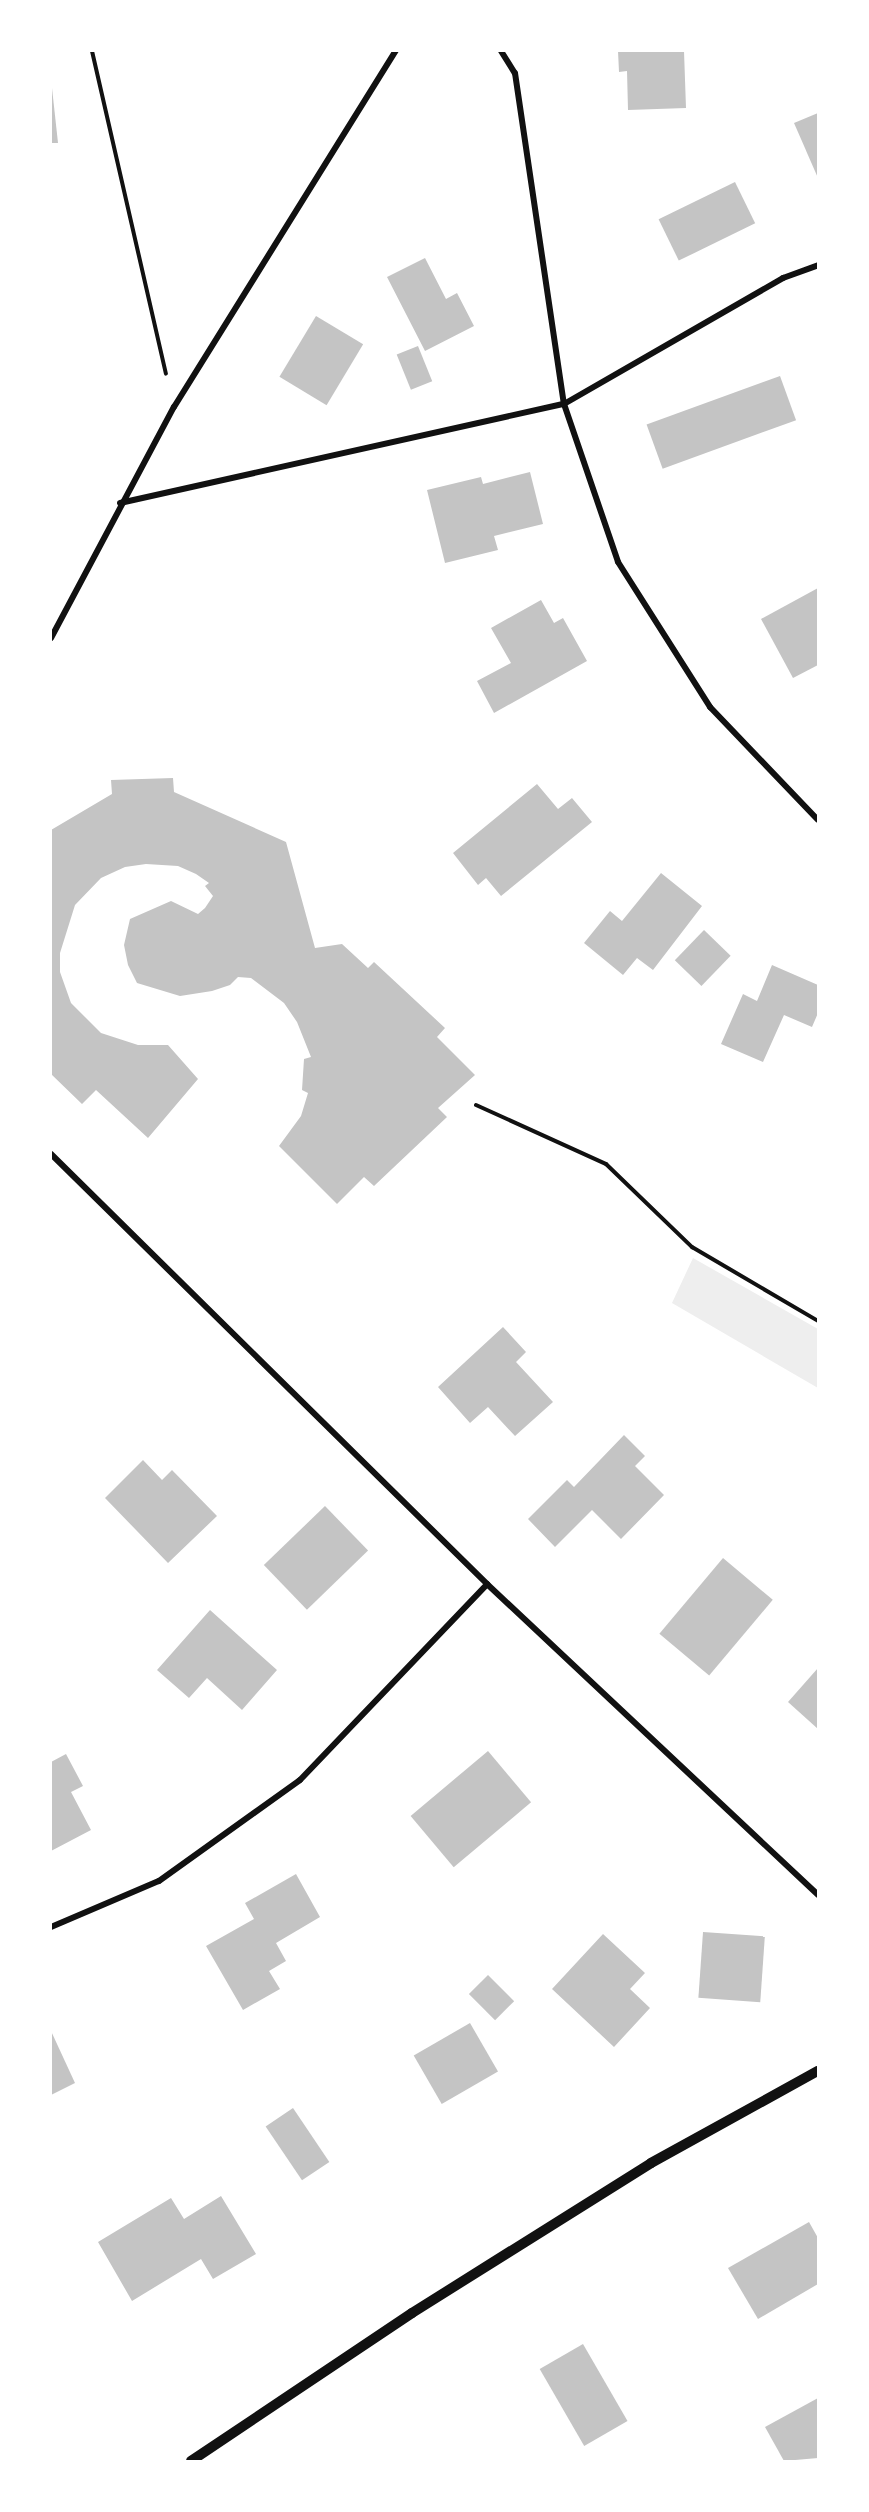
<!DOCTYPE html>
<style>
body{margin:0}
#map{position:relative;width:869px;height:2512px;overflow:hidden;background:#fff;font-family:Jost,sans-serif}
div>[style]{position:absolute}
.green>*{inset:0;background:#eee}
.building>*{inset:0;background:#c4c4c4;transform-origin:0 0}
.path>*{height:4px;margin:-2px;padding:0 2px;transform-origin:2px;border-radius:2px;background:#111}
.minor>*{height:6px;margin:-3px;padding:0 3px;transform-origin:3px;border-radius:3px;background:#111}
.tertiary>*{height:10px;margin:-5px;padding:0 5px;transform-origin:5px;border-radius:5px;background:#111}
span{translate:-50% -50%;white-space:nowrap;text-align:center;line-height:1.15;-webkit-text-stroke:6px #fff;paint-order:stroke}
.frame{position:absolute;inset:0;border:52px solid #fff;pointer-events:none}
</style>
<div id="map">
<div class="green">
<div style="clip-path:polygon(693px 1258px,818px 1329px,818px 1388px,672px 1303px)"></div>
</div>
<div class="building">
<div style="clip-path:polygon(618px 51px,684px 51px,686px 108px,628px 110px,627px 71px,619px 72px)"></div>
<div style="clip-path:polygon(51px 79px,58px 143px,51px 143px)"></div>
<div style="clip-path:polygon(818px 113px,818px 178px,794px 123px)"></div>
<div style="left:735px;top:182px;width:46px;height:85px;rotate:64deg"></div>
<div style="clip-path:polygon(425px 258px,446px 299px,457px 293px,474px 326px,425px 351px,387px 277px)"></div>
<div style="left:316px;top:316px;width:55px;height:71px;rotate:31deg"></div>
<div style="left:418px;top:346px;width:38px;height:23px;rotate:68deg"></div>
<div style="left:780px;top:376px;width:47px;height:142px;rotate:70deg"></div>
<div style="clip-path:polygon(530px 472px,543px 524px,494px 536px,498px 550px,445px 563px,427px 490px,481px 477px,483px 484px)"></div>
<div style="clip-path:polygon(818px 588px,818px 665px,793px 678px,761px 619px)"></div>
<div style="clip-path:polygon(541px 600px,554px 623px,563px 618px,587px 661px,494px 713px,477px 681px,511px 663px,491px 628px)"></div>
<div style="clip-path:polygon(173px 778px,174px 792px,286px 842px,315px 948px,342px 944px,368px 968px,374px 962px,445px 1028px,437px 1037px,475px 1075px,438px 1108px,447px 1117px,374px 1186px,364px 1177px,337px 1204px,279px 1146px,301px 1116px,308px 1093px,302px 1090px,304px 1059px,311px 1057px,297px 1022px,284px 1003px,251px 978px,238px 977px,230px 985px,212px 991px,180px 996px,137px 983px,128px 965px,124px 945px,130px 919px,171px 901px,198px 914px,205px 908px,213px 896px,205px 886px,209px 883px,196px 874px,178px 866px,146px 864px,125px 867px,101px 878px,75px 905px,60px 953px,60px 972px,71px 1003px,101px 1033px,138px 1045px,168px 1045px,198px 1079px,148px 1138px,96px 1090px,82px 1104px,51px 1074px,51px 830px,112px 794px,111px 780px)"></div>
<div style="clip-path:polygon(537px 784px,558px 809px,572px 798px,592px 822px,501px 896px,486px 878px,478px 885px,453px 853px)"></div>
<div style="clip-path:polygon(661px 873px,702px 906px,653px 970px,637px 958px,623px 975px,584px 943px,610px 911px,622px 921px)"></div>
<div style="left:704px;top:930px;width:37px;height:42px;rotate:44deg"></div>
<div style="clip-path:polygon(772px 965px,818px 985px,818px 1013px,812px 1027px,784px 1015px,763px 1062px,721px 1044px,743px 994px,757px 1001px)"></div>
<div style="clip-path:polygon(503px 1327px,526px 1352px,516px 1362px,553px 1402px,515px 1436px,488px 1407px,470px 1423px,438px 1387px)"></div>
<div style="clip-path:polygon(624px 1435px,645px 1456px,635px 1466px,664px 1495px,621px 1539px,592px 1510px,555px 1547px,528px 1519px,567px 1480px,574px 1487px)"></div>
<div style="clip-path:polygon(143px 1460px,162px 1480px,172px 1470px,217px 1516px,168px 1563px,105px 1498px)"></div>
<div style="left:325px;top:1506px;width:62px;height:85px;rotate:46deg"></div>
<div style="left:723px;top:1558px;width:65px;height:99px;rotate:40deg"></div>
<div style="clip-path:polygon(210px 1610px,277px 1670px,242px 1710px,207px 1678px,189px 1698px,157px 1670px)"></div>
<div style="clip-path:polygon(818px 1668px,818px 1729px,788px 1702px)"></div>
<div style="left:488px;top:1751px;width:67px;height:101px;rotate:50deg"></div>
<div style="clip-path:polygon(66px 1754px,83px 1786px,71px 1792px,91px 1830px,51px 1851px,51px 1762px)"></div>
<div style="clip-path:polygon(296px 1874px,320px 1917px,276px 1943px,286px 1961px,269px 1971px,280px 1989px,243px 2010px,206px 1946px,254px 1919px,245px 1903px)"></div>
<div style="left:703px;top:1932px;width:62px;height:66px;rotate:4deg"></div>
<div style="clip-path:polygon(603px 1934px,645px 1973px,630px 1989px,650px 2008px,614px 2047px,552px 1989px)"></div>
<div style="left:488px;top:1975px;width:37px;height:27px;rotate:45deg"></div>
<div style="left:470px;top:2023px;width:56px;height:65px;rotate:60deg"></div>
<div style="clip-path:polygon(51px 2031px,75px 2083px,51px 2095px)"></div>
<div style="left:293px;top:2108px;width:65px;height:33px;rotate:56deg"></div>
<div style="clip-path:polygon(221px 2196px,256px 2254px,213px 2279px,201px 2259px,132px 2301px,98px 2242px,171px 2198px,184px 2219px)"></div>
<div style="clip-path:polygon(809px 2222px,818px 2238px,818px 2284px,758px 2319px,728px 2268px)"></div>
<div style="left:583px;top:2344px;width:89px;height:50px;rotate:60deg"></div>
<div style="clip-path:polygon(818px 2398px,818px 2458px,784px 2461px,765px 2427px)"></div>
</div>
<div class="path">
<div style="left:92px;top:51px;width:331px;rotate:77.1deg"></div>
<div style="left:476px;top:1105px;width:143px;rotate:24.4deg"></div>
<div style="left:606px;top:1164px;width:120px;rotate:44deg"></div>
<div style="left:692px;top:1247px;width:146px;rotate:30.4deg"></div>
</div>
<div class="minor">
<div style="left:501px;top:51px;width:26px;rotate:58deg"></div>
<div style="left:515px;top:73px;width:335px;rotate:81.6deg"></div>
<div style="left:564px;top:404px;width:167px;rotate:71.1deg"></div>
<div style="left:618px;top:562px;width:172px;rotate:57.6deg"></div>
<div style="left:710px;top:707px;width:156px;rotate:46.3deg"></div>
<div style="left:120px;top:503px;width:455px;rotate:-12.6deg"></div>
<div style="left:564px;top:404px;width:253px;rotate:-29.9deg"></div>
<div style="left:783px;top:278px;width:37px;rotate:-20deg"></div>
<div style="left:51px;top:638px;width:262px;rotate:-62deg"></div>
<div style="left:174px;top:407px;width:420px;rotate:-58.1deg"></div>
<div style="left:51px;top:1154px;width:612px;rotate:44.6deg"></div>
<div style="left:487px;top:1584px;width:454px;rotate:43.2deg"></div>
<div style="left:51px;top:1927px;width:117px;rotate:-23.1deg"></div>
<div style="left:159px;top:1881px;width:173px;rotate:-35.6deg"></div>
<div style="left:300px;top:1780px;width:271px;rotate:-46.3deg"></div>
</div>
<div class="tertiary">
<div style="left:191px;top:2461px;width:266px;rotate:-33.8deg"></div>
<div style="left:412px;top:2313px;width:282px;rotate:-32.1deg"></div>
<div style="left:651px;top:2163px;width:191px;rotate:-28.9deg"></div>
</div>
<div class="frame"></div>
</div>
